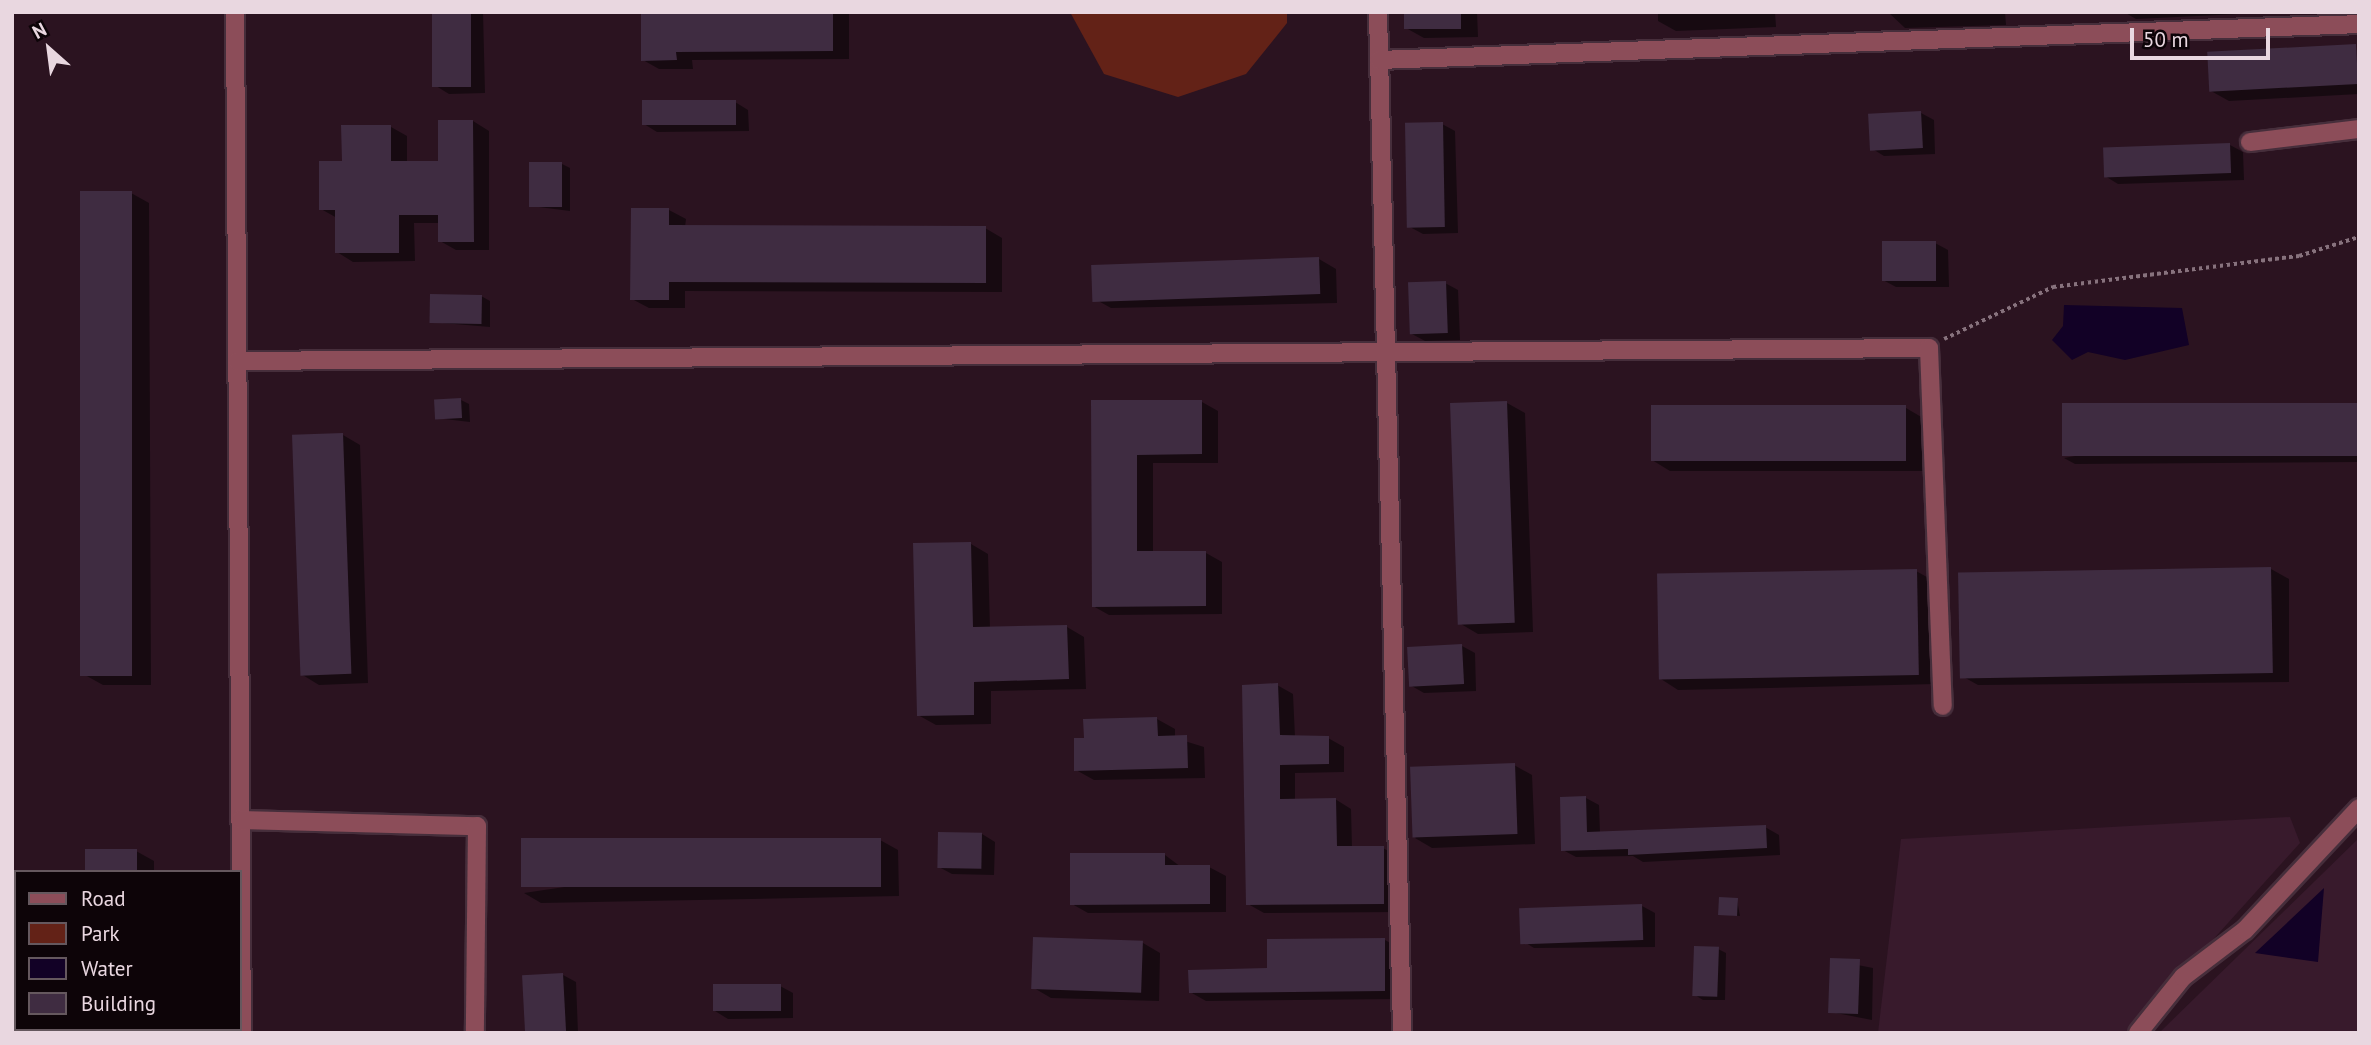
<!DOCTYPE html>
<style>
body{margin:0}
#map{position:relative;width:2371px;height:1045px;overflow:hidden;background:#2b1320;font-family:"PT Sans",sans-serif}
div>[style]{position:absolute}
.built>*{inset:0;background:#381a2c}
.green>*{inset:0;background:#632217}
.water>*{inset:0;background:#120126}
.shadow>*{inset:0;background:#0007;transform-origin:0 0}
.building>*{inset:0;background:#3f2c41;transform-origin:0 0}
.path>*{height:3.5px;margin-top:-1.75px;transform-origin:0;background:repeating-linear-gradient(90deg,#87727d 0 3.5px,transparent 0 7px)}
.roads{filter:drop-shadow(2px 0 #462e3b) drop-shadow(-2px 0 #462e3b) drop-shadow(0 2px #462e3b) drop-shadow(0 -2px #462e3b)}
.minor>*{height:18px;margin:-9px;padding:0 9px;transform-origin:9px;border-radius:9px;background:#8c4d59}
span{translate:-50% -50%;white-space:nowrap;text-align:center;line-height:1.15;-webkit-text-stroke:6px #0d0408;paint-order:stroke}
.frame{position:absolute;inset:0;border:14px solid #e9d7e0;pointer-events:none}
.legend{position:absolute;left:14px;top:870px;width:228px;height:161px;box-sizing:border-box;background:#0d0408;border:2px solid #65585e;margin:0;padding:9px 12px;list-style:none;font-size:21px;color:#e9d7e0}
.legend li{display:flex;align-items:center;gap:14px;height:35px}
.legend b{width:35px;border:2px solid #65585e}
.north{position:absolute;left:14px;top:14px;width:70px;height:70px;-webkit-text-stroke:5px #0d0408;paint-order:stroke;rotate:332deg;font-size:19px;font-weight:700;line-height:28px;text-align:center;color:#e9d7e0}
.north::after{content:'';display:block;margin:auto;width:24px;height:32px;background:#e9d7e0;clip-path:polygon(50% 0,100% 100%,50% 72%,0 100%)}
.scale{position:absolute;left:2130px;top:28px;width:140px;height:32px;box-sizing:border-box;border:4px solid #e9d7e0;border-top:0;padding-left:9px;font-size:21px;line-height:24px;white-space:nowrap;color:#e9d7e0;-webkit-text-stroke:5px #0d0408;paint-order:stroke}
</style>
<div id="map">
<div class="built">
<div style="clip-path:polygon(2290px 817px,2300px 843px,2129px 1033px,1878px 1033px,1901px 839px)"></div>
<div style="clip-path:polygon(2359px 838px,2359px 1033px,2159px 1033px)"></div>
</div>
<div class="green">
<div style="clip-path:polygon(1070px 12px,1287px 12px,1287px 23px,1246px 74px,1178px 97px,1104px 74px)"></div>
</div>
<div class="water">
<div style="clip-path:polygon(2064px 305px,2182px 308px,2189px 345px,2125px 360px,2088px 352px,2072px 360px,2052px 340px,2063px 326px)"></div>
<div style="clip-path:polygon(2324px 888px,2318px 962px,2255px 953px)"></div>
</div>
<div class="shadow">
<div style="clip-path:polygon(434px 12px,483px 12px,485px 93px,449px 94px,436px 86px)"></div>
<div style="clip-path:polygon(642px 12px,849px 12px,849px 59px,692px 60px,693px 69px,659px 69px,643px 60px)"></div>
<div style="clip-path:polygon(1406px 12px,1477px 12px,1478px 37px,1424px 38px,1406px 28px)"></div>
<div style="clip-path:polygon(1658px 12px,1775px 12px,1776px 27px,1676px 31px,1658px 21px)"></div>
<div style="clip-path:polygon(1888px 12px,2005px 12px,2006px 25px,1905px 28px)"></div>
<div style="clip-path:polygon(2124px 12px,2239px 12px,2239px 14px,2136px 19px)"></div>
<div style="clip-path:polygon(2355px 46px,2359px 94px,2229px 101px,2211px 91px)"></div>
<div style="clip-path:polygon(735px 102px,748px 110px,749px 131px,657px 132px,644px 124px)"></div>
<div style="clip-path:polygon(1921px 113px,1934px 120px,1935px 154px,1884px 156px,1871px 148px)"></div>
<div style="clip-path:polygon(473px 121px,489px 131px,489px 250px,456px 250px,440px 241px,440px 223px,414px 223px,415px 261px,353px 262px,337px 252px,337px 218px,321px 209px,343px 163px,391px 127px,407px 136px,407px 163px,440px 162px)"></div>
<div style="clip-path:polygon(1442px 124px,1455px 131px,1458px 233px,1423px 234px,1410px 227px)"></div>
<div style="clip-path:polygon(2230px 145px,2243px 152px,2244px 180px,2118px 184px,2105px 176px)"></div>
<div style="clip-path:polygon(562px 164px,570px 168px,570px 211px,531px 206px)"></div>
<div style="clip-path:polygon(131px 193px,149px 203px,151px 685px,103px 685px,85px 675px)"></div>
<div style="clip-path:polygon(669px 210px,686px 219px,685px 227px,985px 228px,1002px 238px,1002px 292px,685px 291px,685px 308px,649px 308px,632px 299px)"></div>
<div style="clip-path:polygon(1935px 243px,1948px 250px,1949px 287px,1896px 287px,1883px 280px)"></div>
<div style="clip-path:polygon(1319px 259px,1336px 269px,1337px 303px,1111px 308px,1093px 298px)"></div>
<div style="clip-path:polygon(1445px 283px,1458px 290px,1460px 340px,1425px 341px,1412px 334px)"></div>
<div style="clip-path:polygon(481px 296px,490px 301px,490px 327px,431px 322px)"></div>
<div style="clip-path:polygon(461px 400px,469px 404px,470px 422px,436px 418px)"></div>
<div style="clip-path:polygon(1093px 402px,1202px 402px,1218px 411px,1218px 463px,1153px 463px,1153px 553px,1206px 553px,1222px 562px,1222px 614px,1109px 615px,1093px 606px)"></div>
<div style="clip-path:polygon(1507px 403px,1525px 413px,1533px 632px,1478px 634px,1461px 624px)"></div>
<div style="clip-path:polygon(2359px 405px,2359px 462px,2075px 464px,2064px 458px)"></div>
<div style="clip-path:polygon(1906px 408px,1923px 418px,1923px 471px,1670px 471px,1652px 460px)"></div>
<div style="clip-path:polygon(343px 435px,360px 445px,368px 683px,319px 685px,301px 674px)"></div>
<div style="clip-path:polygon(971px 544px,988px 554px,990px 629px,1067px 627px,1084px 637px,1086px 689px,991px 691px,991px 724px,936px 725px,918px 715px)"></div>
<div style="clip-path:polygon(2271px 569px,2289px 579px,2289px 682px,1978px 685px,1960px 675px)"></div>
<div style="clip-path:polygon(1916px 571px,1934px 581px,1936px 684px,1678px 690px,1661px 679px)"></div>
<div style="clip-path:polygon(1462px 646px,1475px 653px,1476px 691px,1424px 693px,1410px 685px)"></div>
<div style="clip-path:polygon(1277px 685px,1293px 694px,1295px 737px,1328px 738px,1344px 747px,1344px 772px,1295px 773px,1295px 800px,1335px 799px,1351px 809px,1352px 848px,1383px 848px,1399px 857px,1399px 912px,1264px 913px,1248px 904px)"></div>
<div style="clip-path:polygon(1157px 719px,1175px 729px,1175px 738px,1204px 747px,1205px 778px,1094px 780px,1076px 770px,1086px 740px)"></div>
<div style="clip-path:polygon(1514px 765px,1532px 775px,1535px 844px,1432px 848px,1415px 838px)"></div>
<div style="clip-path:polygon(1586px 798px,1599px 805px,1600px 833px,1765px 827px,1779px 835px,1780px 855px,1643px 862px,1633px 856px,1576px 857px,1563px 850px)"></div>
<div style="clip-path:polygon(982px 834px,995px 842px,994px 875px,952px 874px,939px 867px)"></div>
<div style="clip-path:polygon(880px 840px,898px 850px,899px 896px,541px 903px,524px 893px)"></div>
<div style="clip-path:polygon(136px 851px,154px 861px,154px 872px,87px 872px)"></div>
<div style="clip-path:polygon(1165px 855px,1181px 867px,1209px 867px,1226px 876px,1226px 912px,1088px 913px,1072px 904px)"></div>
<div style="clip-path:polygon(1737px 900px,1740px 916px,1720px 914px)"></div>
<div style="clip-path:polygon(1642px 906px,1655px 913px,1655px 947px,1534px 948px,1521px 940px)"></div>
<div style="clip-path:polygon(1035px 939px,1143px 943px,1160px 953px,1159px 1001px,1051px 998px,1034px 988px)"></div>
<div style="clip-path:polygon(1385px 940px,1401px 949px,1401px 999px,1206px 1001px,1190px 992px)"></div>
<div style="clip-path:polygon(1718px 949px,1726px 953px,1725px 1000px,1703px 1000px,1695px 995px)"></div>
<div style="clip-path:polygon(1832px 960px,1873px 968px,1872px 1020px,1831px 1012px)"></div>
<div style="clip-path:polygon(563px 975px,576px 982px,578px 1033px,527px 1033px)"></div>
<div style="clip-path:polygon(780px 986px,793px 993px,793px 1018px,728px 1019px,715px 1011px)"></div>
<div style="left:88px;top:1029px;width:67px;height:4px"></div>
</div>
<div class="building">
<div style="left:432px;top:12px;width:39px;height:75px"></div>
<div style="clip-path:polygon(641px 12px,833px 12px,833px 51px,676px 52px,677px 60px,641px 61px)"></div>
<div style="left:1404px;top:12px;width:57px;height:17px"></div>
<div style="left:2356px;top:44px;width:40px;height:149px;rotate:87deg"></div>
<div style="left:736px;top:100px;width:25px;height:94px;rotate:90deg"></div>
<div style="left:1921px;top:111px;width:37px;height:53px;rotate:87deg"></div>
<div style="clip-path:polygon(438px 120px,473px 120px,474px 242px,438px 242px,438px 215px,399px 215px,399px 253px,335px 253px,335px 210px,319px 210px,319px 161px,342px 161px,341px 125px,391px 125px,391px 161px,438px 161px)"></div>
<div style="left:1443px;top:122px;width:105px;height:38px;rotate:89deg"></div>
<div style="left:2230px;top:143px;width:30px;height:127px;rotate:88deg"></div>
<div style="left:529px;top:162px;width:33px;height:45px"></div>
<div style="left:132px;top:191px;width:485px;height:52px;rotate:90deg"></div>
<div style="clip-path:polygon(631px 208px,669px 208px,669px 225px,986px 226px,986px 283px,669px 282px,669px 300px,630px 300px)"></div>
<div style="left:1882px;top:241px;width:54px;height:40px"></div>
<div style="left:1319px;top:257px;width:37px;height:228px;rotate:88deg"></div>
<div style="left:1446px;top:281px;width:52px;height:38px;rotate:88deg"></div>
<div style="left:430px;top:294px;width:52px;height:29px;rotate:1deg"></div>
<div style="left:461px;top:398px;width:20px;height:27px;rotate:87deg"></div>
<div style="clip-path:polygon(1091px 400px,1202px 400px,1202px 454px,1137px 455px,1137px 551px,1206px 551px,1206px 606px,1092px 607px)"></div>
<div style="left:1507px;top:401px;width:222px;height:57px;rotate:88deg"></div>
<div style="left:2359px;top:403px;width:53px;height:297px;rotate:90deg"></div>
<div style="left:1651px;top:405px;width:255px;height:56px"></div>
<div style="left:343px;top:433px;width:241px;height:51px;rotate:88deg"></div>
<div style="clip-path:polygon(971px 542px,973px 627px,1067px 625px,1069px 679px,974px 682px,974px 715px,917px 716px,913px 543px)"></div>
<div style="left:2271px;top:567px;width:106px;height:313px;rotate:89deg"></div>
<div style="left:1917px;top:569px;width:106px;height:260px;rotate:89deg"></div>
<div style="left:1462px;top:644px;width:40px;height:55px;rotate:87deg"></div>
<div style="clip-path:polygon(1278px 683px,1280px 735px,1329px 736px,1329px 764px,1280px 765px,1280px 799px,1336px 798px,1337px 846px,1384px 846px,1384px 904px,1246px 905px,1242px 685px)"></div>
<div style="clip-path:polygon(1157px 717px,1158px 736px,1187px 735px,1188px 768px,1074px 771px,1074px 738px,1084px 738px,1083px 719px)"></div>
<div style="left:1515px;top:763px;width:71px;height:105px;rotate:88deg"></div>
<div style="clip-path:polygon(1586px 796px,1587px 832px,1766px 825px,1767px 848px,1628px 855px,1628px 849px,1561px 851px,1560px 797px)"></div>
<div style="left:938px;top:832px;width:44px;height:36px;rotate:1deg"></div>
<div style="left:881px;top:838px;width:49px;height:360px;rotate:90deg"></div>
<div style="left:85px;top:849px;width:52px;height:23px"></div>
<div style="clip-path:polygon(1070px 853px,1165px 853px,1165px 865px,1210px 865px,1210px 904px,1070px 905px)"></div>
<div style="left:1719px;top:897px;width:19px;height:18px;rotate:3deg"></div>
<div style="left:1642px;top:904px;width:36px;height:123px;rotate:88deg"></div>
<div style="left:1033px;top:937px;width:110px;height:52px;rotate:2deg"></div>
<div style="clip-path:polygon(1385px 938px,1385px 991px,1189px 993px,1188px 970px,1267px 968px,1267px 939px)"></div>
<div style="left:1694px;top:946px;width:25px;height:50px;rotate:2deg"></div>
<div style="left:1830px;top:958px;width:30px;height:55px;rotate:2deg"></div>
<div style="left:563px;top:973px;width:60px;height:41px;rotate:87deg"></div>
<div style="left:781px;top:984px;width:27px;height:68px;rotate:90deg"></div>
</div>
<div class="path">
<div style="left:1944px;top:339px;width:121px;rotate:-25.5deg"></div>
<div style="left:2053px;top:287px;width:248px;rotate:-7.2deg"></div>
<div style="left:2299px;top:256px;width:63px;rotate:-17.6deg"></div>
</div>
<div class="roads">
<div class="minor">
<div style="left:235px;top:12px;width:1021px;rotate:89.61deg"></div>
<div style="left:1378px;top:12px;width:1021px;rotate:88.65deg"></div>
<div style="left:1379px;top:60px;width:981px;rotate:-2.1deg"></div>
<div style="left:2250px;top:142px;width:110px;rotate:-6.8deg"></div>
<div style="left:237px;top:361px;width:1692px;rotate:-0.44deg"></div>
<div style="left:1929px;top:348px;width:358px;rotate:87.8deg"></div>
<div style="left:240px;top:820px;width:237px;rotate:1.5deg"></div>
<div style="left:477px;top:826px;width:207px;rotate:90.6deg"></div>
<div style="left:2138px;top:1033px;width:72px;rotate:-51.2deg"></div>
<div style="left:2183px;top:977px;width:78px;rotate:-37.2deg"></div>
<div style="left:2245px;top:930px;width:167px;rotate:-46.9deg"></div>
</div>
</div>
<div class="frame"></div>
<ul class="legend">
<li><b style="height:9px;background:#8c4d59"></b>Road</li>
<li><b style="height:19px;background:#632217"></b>Park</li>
<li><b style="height:19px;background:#120126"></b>Water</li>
<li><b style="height:19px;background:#3f2c41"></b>Building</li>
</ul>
<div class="north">N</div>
<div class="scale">50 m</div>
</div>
